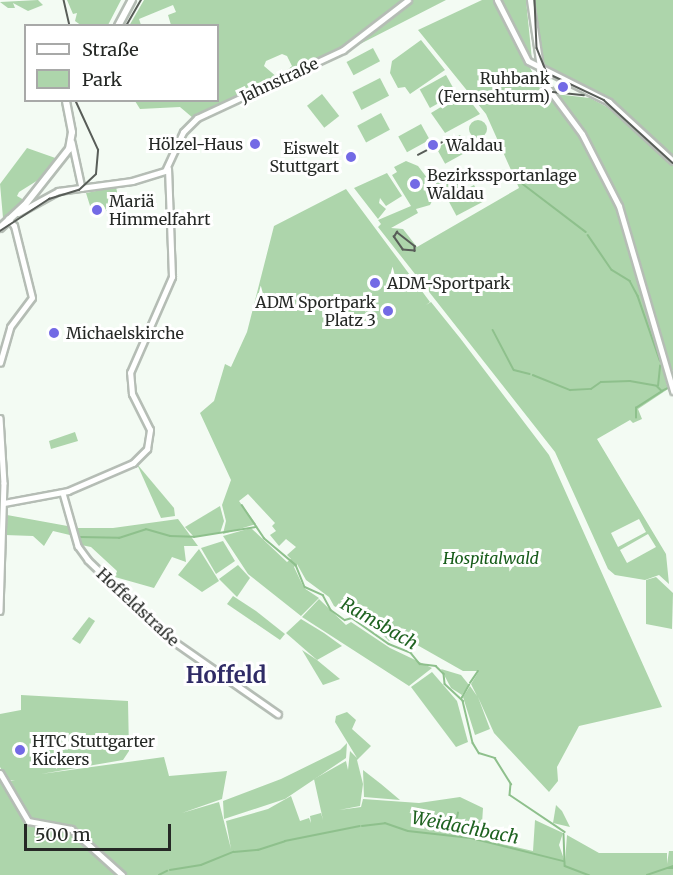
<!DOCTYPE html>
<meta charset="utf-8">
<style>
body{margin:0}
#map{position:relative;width:673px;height:875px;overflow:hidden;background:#f3fbf3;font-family:Merriweather,serif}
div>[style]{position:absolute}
.green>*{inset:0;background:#add5ab;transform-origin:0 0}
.round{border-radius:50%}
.stream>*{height:1.5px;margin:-0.75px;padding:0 0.75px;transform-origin:0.75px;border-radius:0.75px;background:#8ec08c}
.roads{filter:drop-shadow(2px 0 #b5bdb5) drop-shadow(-2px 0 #b5bdb5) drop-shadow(0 2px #b5bdb5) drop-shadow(0 -2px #b5bdb5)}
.tertiary>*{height:4.5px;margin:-2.25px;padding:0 2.25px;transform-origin:2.25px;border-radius:2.25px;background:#fff}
.secondary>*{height:5px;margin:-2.5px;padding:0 2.5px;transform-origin:2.5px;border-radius:2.5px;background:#fff}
.primary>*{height:6px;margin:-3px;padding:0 3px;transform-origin:3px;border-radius:3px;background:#fff}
.tram>*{height:1.5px;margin:-0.75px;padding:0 0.75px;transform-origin:0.75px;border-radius:0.75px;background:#585d58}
.dots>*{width:16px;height:16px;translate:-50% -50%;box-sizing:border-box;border:3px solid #fff;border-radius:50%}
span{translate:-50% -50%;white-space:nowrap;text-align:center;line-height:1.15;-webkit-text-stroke:6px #fff;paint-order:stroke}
.poi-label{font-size:16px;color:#262926}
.right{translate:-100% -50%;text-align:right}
.left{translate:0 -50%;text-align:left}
.street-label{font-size:16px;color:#262926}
.park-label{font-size:16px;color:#175c1a;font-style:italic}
.water-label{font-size:18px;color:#1f6321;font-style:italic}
.district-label{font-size:22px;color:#2f2b66;font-weight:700}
.legend{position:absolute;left:24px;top:24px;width:195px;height:78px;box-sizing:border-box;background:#fff;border:2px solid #a8a9a8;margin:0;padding:8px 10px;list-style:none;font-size:18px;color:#262926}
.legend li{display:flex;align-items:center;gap:12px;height:30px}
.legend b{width:30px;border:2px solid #a8a9a8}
.scale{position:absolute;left:24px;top:824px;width:147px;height:27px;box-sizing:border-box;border:3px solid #262926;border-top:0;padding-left:8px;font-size:18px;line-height:21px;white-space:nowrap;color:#262926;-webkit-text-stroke:4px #fff;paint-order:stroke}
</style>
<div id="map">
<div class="green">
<div style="clip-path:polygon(38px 0,43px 5px,28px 11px,13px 3px,15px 8px,8px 8px,0 2px)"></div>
<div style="clip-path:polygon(67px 0,121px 0,108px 25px,82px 26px,75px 21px,77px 13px,73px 14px)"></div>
<div style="clip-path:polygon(evenodd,144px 0,446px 0,280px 85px,275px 80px,193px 118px,180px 107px,140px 109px,135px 101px,218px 100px,218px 26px,171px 25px,168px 15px,176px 12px,173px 5px,139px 19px,141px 25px,129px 26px,144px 0,282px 54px,287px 56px,292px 66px,278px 78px,264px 66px,266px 61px,282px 54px)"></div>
<div style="clip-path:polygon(evenodd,482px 0,495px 0,540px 87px,579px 133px,624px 225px,668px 389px,638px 409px,642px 419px,633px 423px,630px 420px,597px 439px,666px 554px,669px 584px,659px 575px,645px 580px,615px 575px,608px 569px,555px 452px,378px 227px,381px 224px,378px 220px,411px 206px,392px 175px,397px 172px,394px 167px,406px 161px,418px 166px,437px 191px,430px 205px,416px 209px,418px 213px,391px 228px,403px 229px,417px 247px,519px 188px,486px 114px,418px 30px,482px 0,639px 519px,646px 532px,618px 547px,611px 533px,639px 519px,482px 0,648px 534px,656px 547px,627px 563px,620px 550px,648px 534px)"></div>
<div style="clip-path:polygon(499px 0,526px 0,532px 60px,528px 58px)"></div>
<div style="clip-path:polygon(535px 0,673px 0,673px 158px,610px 100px,546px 67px,541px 59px)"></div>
<div style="clip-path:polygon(421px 40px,445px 70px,410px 94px,405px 87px,398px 88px,390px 73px,392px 61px)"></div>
<div style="left:373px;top:48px;width:15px;height:30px;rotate:62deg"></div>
<div style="left:446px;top:75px;width:21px;height:30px;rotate:61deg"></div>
<div style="left:380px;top:78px;width:20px;height:31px;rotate:63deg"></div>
<div style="clip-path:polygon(464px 93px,480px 114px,445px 133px,431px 113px)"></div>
<div style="left:322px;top:94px;width:28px;height:19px;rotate:52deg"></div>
<div style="clip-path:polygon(555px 94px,590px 98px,607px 107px,673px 165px,673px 371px,669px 368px,632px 234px,585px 136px)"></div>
<div style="left:381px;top:113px;width:19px;height:27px;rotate:62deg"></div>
<div class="round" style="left:469px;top:120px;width:18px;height:18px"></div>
<div style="left:421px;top:124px;width:18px;height:26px;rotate:61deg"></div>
<div style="left:460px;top:135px;width:18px;height:27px;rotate:61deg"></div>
<div style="clip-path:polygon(27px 148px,61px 160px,43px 177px,19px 192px,17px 196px,24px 200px,3px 218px,0 184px)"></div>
<div style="left:459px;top:170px;width:16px;height:27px;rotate:60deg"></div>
<div style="clip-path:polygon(387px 173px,402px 196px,386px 206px,380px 198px,379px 203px,386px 209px,378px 219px,354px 188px)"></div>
<div style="left:474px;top:185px;width:19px;height:30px;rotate:62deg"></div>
<div style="clip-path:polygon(116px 187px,121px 211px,108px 213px,103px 205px,91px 209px,86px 193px)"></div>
<div style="clip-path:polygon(346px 189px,430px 302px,426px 305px,431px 302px,460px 338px,549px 455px,662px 707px,579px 726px,557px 767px,558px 781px,549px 792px,494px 733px,478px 697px,490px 729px,475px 735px,463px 697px,470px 686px,477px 696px,471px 684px,479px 671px,463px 671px,396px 633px,389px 641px,378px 630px,334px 606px,329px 597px,306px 580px,297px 564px,294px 567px,304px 588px,319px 598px,301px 616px,248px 574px,223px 536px,251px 528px,287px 562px,291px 559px,287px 555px,296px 547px,286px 539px,279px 546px,270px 535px,276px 531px,272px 526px,275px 523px,248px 494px,239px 501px,256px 524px,223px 534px,226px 521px,222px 505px,231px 480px,200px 413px,214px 401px,225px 364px,231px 367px,247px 332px,274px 226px)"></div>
<div style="clip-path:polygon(75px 432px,78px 441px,51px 449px,49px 441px)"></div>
<div style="clip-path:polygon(137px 464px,174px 508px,175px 516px,161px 518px)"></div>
<div style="clip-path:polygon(220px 506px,224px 521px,220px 533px,194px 537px,185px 527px)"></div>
<div style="clip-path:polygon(7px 515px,73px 527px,74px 536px,53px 531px,44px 546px,33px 536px,5px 535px)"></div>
<div style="clip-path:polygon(178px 519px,198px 546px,184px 546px,186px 562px,172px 557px,154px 588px,115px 577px,117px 571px,91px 547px,81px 545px,77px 528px,113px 528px)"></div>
<div style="clip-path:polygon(223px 541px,235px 561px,216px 574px,201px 548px)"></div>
<div style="clip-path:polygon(199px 549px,219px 581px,202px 592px,178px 575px)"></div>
<div style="clip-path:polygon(238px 565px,250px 578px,237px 597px,219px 579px)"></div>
<div style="clip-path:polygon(656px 577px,673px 593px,672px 629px,646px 624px,646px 580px)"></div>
<div style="clip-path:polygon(233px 596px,256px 611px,285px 634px,280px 640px,227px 604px)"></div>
<div style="clip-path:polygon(319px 599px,346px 625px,351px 622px,390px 648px,432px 668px,409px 686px,302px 617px)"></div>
<div style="clip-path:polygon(89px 617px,95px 621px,80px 644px,72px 639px)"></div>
<div style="clip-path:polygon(301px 619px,324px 633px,342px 646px,317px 660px,286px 633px)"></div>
<div style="clip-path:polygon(302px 650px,317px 660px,340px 679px,323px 685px)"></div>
<div style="clip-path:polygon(441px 669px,461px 675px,469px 685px,462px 695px,451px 688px)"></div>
<div style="clip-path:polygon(432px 672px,457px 701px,468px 742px,456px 747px,411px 687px)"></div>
<div style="clip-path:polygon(21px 695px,128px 701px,129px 751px,123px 760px,41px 774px,164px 757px,169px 776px,227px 771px,222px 799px,182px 813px,219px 802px,231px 849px,226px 821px,268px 809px,291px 796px,300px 821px,309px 818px,311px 823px,310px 816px,321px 813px,323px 820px,314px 779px,346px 761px,348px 770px,350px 751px,357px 758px,335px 722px,336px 716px,347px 712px,356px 720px,352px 729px,371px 746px,357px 760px,363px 784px,360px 806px,339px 810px,361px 807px,363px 799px,419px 803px,460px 797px,483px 808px,481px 839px,533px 851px,535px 820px,563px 833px,559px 845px,565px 862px,567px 835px,599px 853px,667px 853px,667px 864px,669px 851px,673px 851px,673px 875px,0 875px,0 776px,5px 783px,15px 780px,8px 781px,0 767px,0 714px,21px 710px)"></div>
<div style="clip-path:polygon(347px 743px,346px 758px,285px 799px,224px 819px,223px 801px,281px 779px,340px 750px)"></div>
<div style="clip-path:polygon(363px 770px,381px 784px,400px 800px,364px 797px)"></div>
<div style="clip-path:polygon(556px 805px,562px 811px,570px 827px,553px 823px)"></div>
</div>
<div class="stream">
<div style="left:523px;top:184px;width:79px;rotate:37.3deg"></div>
<div style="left:588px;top:235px;width:42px;rotate:55.6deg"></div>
<div style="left:612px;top:270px;width:21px;rotate:31deg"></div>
<div style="left:630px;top:281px;width:17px;rotate:62deg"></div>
<div style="left:638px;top:296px;width:68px;rotate:71deg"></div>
<div style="left:493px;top:330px;width:45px;rotate:62.3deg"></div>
<div style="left:514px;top:370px;width:16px;rotate:14deg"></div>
<div style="left:533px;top:375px;width:40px;rotate:22deg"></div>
<div style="left:570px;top:390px;width:21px;rotate:-3deg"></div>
<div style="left:591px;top:389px;width:12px;rotate:-35deg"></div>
<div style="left:601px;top:382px;width:29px;rotate:-2deg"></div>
<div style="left:630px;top:381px;width:27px;rotate:10deg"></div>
<div style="left:657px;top:386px;width:7px;rotate:45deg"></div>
<div style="left:662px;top:391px;width:7px;rotate:-27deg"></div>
<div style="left:658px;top:386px;width:20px;rotate:-84deg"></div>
<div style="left:636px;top:418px;width:10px;rotate:-90deg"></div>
<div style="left:636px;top:408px;width:31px;rotate:-33deg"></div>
<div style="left:242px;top:505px;width:40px;rotate:56deg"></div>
<div style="left:264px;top:538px;width:42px;rotate:40.2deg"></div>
<div style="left:296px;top:565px;width:24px;rotate:68deg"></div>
<div style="left:305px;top:587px;width:20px;rotate:24deg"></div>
<div style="left:323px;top:595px;width:17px;rotate:62deg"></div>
<div style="left:331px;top:610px;width:17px;rotate:36deg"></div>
<div style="left:345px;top:620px;width:7px;rotate:-16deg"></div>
<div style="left:352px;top:618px;width:45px;rotate:35.1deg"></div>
<div style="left:389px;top:644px;width:24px;rotate:22deg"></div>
<div style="left:411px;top:653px;width:14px;rotate:51deg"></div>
<div style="left:420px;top:664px;width:16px;rotate:7deg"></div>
<div style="left:436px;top:666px;width:11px;rotate:45deg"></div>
<div style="left:444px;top:674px;width:10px;rotate:84deg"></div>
<div style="left:445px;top:684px;width:25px;rotate:43deg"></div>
<div style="left:463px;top:701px;width:43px;rotate:76.6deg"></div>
<div style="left:473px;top:743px;width:12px;rotate:59deg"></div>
<div style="left:479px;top:753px;width:17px;rotate:17deg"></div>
<div style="left:495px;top:758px;width:31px;rotate:58deg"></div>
<div style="left:511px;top:784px;width:11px;rotate:95deg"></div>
<div style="left:510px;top:795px;width:66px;rotate:33.9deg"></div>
<div style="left:80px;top:537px;width:39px;rotate:1deg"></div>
<div style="left:119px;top:538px;width:28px;rotate:-18deg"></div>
<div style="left:146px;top:529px;width:25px;rotate:16deg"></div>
<div style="left:170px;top:536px;width:24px;rotate:2deg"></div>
<div style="left:194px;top:537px;width:63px;rotate:-9.2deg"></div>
<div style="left:470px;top:683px;width:14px;rotate:-56deg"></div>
<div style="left:461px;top:699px;width:16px;rotate:-60deg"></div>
<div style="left:457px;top:818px;width:5px;rotate:-79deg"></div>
<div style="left:362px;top:826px;width:23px;rotate:-7deg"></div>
<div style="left:385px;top:823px;width:24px;rotate:19deg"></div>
<div style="left:408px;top:831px;width:63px;rotate:6.3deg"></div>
<div style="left:471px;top:838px;width:95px;rotate:14deg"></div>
<div style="left:564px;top:834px;width:32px;rotate:88deg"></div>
<div style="left:565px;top:866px;width:26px;rotate:21deg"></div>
<div style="left:668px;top:868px;width:5px"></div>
<div style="left:170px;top:870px;width:31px;rotate:-9deg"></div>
<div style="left:201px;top:865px;width:35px;rotate:-22deg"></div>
<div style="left:234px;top:852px;width:24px;rotate:-5deg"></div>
<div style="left:258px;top:850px;width:28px;rotate:-18deg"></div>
<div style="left:285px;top:841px;width:76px;rotate:-11.3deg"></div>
<div style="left:159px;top:875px;width:9px;rotate:-27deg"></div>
<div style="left:647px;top:875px;width:28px;rotate:-19deg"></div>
</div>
<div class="roads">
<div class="tertiary">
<div style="left:72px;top:142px;width:47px;rotate:77.7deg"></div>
<div style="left:0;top:363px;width:37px;rotate:-74deg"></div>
<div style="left:10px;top:327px;width:36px;rotate:-53deg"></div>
<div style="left:32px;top:298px;width:74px;rotate:-104deg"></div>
<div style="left:14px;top:226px;width:9px;rotate:-131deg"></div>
<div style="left:0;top:418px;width:65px;rotate:86.5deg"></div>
<div style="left:4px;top:483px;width:128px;rotate:91.8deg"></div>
<div style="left:63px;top:493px;width:55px;rotate:74.2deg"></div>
<div style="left:78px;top:546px;width:17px;rotate:54deg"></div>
<div style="left:88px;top:560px;width:112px;rotate:43.9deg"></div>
<div style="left:169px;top:638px;width:133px;rotate:34.9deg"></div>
<div style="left:4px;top:503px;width:65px;rotate:-10.6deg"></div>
<div style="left:68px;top:491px;width:71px;rotate:-23.3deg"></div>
<div style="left:133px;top:463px;width:20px;rotate:-45deg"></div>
<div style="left:147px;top:449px;width:19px;rotate:-81deg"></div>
<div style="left:150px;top:430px;width:40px;rotate:-116.6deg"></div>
<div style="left:132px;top:394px;width:21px;rotate:-95deg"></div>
<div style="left:130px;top:373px;width:105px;rotate:-66.4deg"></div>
<div style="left:172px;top:277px;width:108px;rotate:-92.1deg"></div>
</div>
<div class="secondary">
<div style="left:497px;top:0;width:68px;rotate:63.1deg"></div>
<div style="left:528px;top:61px;width:91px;rotate:26.8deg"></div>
<div style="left:609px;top:102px;width:87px;rotate:42.7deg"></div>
<div style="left:530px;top:0;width:81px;rotate:81.5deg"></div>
<div style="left:542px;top:80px;width:67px;rotate:53.5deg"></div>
<div style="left:582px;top:134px;width:81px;rotate:62.8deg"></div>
<div style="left:619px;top:206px;width:193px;rotate:73.7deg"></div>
<div style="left:18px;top:213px;width:46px;rotate:-28.8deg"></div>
<div style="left:58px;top:191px;width:75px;rotate:-7.7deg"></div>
<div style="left:132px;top:181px;width:34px;rotate:-17deg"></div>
<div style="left:165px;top:171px;width:43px;rotate:-65.2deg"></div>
<div style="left:183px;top:132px;width:20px;rotate:-45deg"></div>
<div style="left:197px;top:118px;width:161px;rotate:-25deg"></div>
<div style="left:343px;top:50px;width:82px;rotate:-37.6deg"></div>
<div style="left:0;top:773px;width:56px;rotate:59.7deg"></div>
<div style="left:28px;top:821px;width:44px;rotate:10.5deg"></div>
<div style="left:71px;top:829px;width:69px;rotate:42deg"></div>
</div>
<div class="primary">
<div style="left:118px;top:26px;width:30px;rotate:-62deg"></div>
<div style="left:0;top:228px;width:33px;rotate:-43deg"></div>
<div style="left:24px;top:206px;width:73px;rotate:-51.7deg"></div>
<div style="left:69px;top:149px;width:17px;rotate:-80deg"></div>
<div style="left:72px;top:132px;width:31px;rotate:-101deg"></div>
</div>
</div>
<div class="tram">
<div style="left:64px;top:0;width:27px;rotate:77deg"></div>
<div style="left:535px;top:0;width:48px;rotate:87.6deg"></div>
<div style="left:537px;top:48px;width:27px;rotate:68deg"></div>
<div style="left:547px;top:73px;width:63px;rotate:25.3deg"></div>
<div style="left:604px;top:100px;width:93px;rotate:42.4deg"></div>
<div style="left:126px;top:26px;width:30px;rotate:-60deg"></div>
<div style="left:553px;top:92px;width:31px;rotate:6deg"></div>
<div style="left:418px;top:155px;width:27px;rotate:-28deg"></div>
<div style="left:0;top:231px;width:59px;rotate:-33.1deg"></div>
<div style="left:49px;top:199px;width:31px;rotate:-17deg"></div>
<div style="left:79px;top:190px;width:23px;rotate:-43deg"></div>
<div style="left:96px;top:174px;width:24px;rotate:-85deg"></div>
<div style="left:98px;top:150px;width:55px;rotate:-114.7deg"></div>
<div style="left:397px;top:232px;width:23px;rotate:38deg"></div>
<div style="left:415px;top:246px;width:5px;rotate:90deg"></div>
<div style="left:415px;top:251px;width:12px;rotate:-175deg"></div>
<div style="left:403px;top:250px;width:16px;rotate:-125deg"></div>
<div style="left:394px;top:237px;width:6px;rotate:-59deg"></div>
</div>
<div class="dots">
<div style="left:563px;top:87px;background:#736ae5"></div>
<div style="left:255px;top:144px;background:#736ae5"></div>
<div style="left:433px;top:145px;background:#736ae5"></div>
<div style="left:351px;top:157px;background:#736ae5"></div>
<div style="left:415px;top:184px;background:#736ae5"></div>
<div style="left:97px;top:210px;background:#736ae5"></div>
<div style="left:375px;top:283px;background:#736ae5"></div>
<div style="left:388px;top:311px;background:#736ae5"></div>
<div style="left:54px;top:333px;background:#736ae5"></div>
<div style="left:20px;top:750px;background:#736ae5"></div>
</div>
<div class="poi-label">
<span class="right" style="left:550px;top:87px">Ruhbank<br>(Fernsehturm)</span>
<span class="right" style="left:243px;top:144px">Hölzel-Haus</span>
<span class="left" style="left:446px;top:145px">Waldau</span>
<span class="right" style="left:339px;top:157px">Eiswelt<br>Stuttgart</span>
<span class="left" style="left:427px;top:184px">Bezirkssportanlage<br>Waldau</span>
<span class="left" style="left:109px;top:210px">Mariä<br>Himmelfahrt</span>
<span class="left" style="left:387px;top:283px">ADM-Sportpark</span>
<span class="right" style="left:376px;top:311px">ADM Sportpark<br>Platz 3</span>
<span class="left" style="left:66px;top:333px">Michaelskirche</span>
<span class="left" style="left:32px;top:750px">HTC Stuttgarter<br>Kickers</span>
</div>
<div class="street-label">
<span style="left:279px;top:80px;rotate:-25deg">Jahnstraße</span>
<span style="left:138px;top:607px;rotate:43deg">Hoffeldstraße</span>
</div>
<div class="park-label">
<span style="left:491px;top:558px">Hospitalwald</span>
</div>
<div class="water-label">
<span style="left:379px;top:624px;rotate:30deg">Ramsbach</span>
<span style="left:465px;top:828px;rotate:11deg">Weidachbach</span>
</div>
<div class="district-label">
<span style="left:226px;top:676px">Hoffeld</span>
</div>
<ul class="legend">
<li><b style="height:8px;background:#fff"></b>Straße</li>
<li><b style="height:16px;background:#add5ab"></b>Park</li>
</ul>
<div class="scale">500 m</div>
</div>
